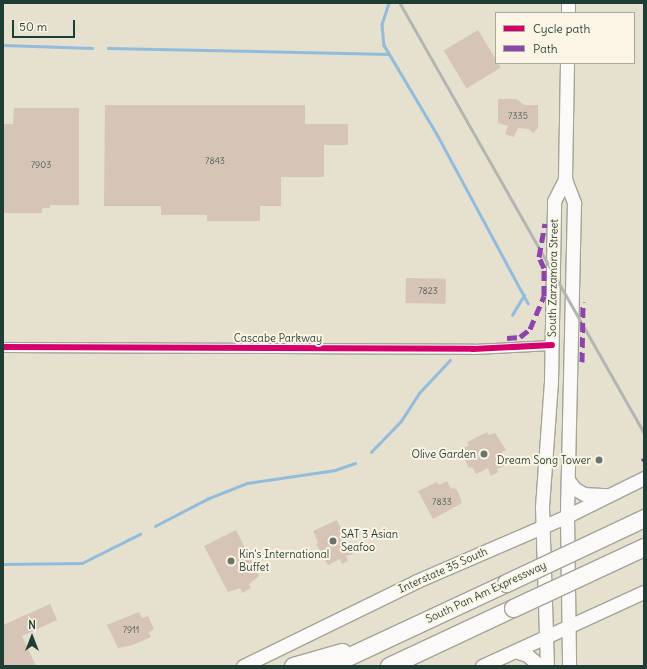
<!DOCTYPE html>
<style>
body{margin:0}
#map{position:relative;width:647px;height:669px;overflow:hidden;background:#e6e0cf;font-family:Delius,sans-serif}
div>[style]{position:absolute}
.stream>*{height:2.5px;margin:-1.25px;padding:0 1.25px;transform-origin:1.25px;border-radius:1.25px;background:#93bcdc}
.building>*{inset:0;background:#d6c4b7;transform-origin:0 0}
.roads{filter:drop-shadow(1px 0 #a3a499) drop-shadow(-1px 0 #a3a499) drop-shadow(0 1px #a3a499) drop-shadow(0 -1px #a3a499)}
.minor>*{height:9px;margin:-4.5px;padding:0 4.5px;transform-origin:4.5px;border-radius:4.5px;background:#fbfaf8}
.secondary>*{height:13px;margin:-6.5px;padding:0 6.5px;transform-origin:6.5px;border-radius:6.5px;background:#fbfaf8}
.motorway>*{height:17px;margin:-8.5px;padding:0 8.5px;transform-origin:8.5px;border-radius:8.5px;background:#fbfaf8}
.rail>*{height:2.5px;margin:-1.25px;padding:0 1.25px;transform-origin:1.25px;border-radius:1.25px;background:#b2b5b1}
.bridges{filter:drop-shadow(1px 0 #a3a499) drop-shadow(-1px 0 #a3a499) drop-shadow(0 1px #a3a499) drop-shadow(0 -1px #a3a499)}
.motorway-bridge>*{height:17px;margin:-8.5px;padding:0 8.5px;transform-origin:8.5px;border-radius:8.5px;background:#fbfaf8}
.quiet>*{height:5px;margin-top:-2.5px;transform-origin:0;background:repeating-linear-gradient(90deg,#8e44ad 0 10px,transparent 0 15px)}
.cycleway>*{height:6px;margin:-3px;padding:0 3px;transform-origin:3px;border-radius:3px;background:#d6006c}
.dots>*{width:11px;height:11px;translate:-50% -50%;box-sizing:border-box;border:2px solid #fcf5e5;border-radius:50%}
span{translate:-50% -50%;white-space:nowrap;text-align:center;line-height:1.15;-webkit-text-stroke:4px #fcf5e5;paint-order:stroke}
.number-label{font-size:9px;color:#4d5f55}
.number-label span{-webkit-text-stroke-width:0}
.street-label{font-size:11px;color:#1f3d34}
.poi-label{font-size:11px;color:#1f3d34}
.right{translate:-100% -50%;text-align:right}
.left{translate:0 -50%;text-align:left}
.frame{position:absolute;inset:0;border:4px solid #1f3d34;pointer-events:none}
.legend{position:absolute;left:495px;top:12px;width:140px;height:52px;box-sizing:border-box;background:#fcf5e5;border:1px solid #a4ab9e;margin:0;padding:5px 7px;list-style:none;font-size:12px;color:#1f3d34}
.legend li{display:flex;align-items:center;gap:8px;height:20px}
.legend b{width:20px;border:1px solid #a4ab9e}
.north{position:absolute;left:12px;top:617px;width:40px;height:40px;-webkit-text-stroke:3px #fcf5e5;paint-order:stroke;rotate:0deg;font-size:11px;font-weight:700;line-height:16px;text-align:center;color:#1f3d34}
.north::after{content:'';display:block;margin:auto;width:14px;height:18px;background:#1f3d34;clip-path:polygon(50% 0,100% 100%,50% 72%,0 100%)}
.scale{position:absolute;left:12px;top:20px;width:63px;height:18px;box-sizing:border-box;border:2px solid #1f3d34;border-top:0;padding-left:5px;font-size:12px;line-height:14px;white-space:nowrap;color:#1f3d34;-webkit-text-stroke:3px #fcf5e5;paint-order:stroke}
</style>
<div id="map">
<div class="stream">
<div style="left:389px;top:3px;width:22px;rotate:108deg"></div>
<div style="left:382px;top:24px;width:21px;rotate:85deg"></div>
<div style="left:384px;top:45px;width:106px;rotate:59.3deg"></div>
<div style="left:438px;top:136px;width:190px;rotate:61.7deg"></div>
<div style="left:3px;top:45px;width:89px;rotate:1.9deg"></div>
<div style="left:108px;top:48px;width:281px;rotate:1.2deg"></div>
<div style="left:512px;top:315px;width:23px;rotate:-59deg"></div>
<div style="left:371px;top:452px;width:43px;rotate:-45.9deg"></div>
<div style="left:401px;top:421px;width:33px;rotate:-57deg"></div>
<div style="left:419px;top:393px;width:45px;rotate:-46.8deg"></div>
<div style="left:155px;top:526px;width:59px;rotate:-27.4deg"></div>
<div style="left:207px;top:499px;width:43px;rotate:-21.8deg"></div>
<div style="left:247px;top:483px;width:89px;rotate:-8.4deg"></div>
<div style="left:335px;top:470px;width:21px;rotate:-19deg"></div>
<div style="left:3px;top:564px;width:79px;rotate:-0.7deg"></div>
<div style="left:82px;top:563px;width:65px;rotate:-26.6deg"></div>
</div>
<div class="building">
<div style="left:478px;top:30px;width:44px;height:40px;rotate:59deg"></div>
<div style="clip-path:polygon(498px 99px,517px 99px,524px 105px,538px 105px,538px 128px,533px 133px,529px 129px,518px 128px,514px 137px,505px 134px,508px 126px,498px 123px)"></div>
<div style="clip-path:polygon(105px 105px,305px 105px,305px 124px,348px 124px,348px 145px,324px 145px,324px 177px,281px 177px,281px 206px,260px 206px,260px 221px,207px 221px,207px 215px,161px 215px,161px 206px,104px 206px)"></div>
<div style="clip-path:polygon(14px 108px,79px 108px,79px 205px,50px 205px,50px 208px,42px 208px,42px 213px,3px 213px,3px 124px,13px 124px)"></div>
<div style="left:406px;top:278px;width:40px;height:25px;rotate:1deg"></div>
<div style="clip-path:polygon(487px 432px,489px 435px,495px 433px,506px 450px,502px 452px,506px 465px,497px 469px,498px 472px,491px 476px,488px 468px,476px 474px,472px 467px,469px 468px,462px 454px,466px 453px,464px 448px,469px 445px,467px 442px)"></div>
<div style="clip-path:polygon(447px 481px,451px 489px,454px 488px,457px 490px,462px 503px,433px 519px,418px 491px,437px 482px,439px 485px)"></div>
<div style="clip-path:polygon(337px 520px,353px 554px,346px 556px,348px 561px,342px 564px,340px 559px,328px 565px,316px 544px,318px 543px,313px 531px)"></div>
<div style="clip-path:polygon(236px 530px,259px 576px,249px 584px,251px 588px,242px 593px,240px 588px,228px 592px,204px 546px)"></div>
<div style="clip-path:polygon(50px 604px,57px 620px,22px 636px,36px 666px,3px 666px,3px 625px)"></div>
<div style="clip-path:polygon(139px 612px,142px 618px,148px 616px,154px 629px,149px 632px,151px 637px,133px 645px,118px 648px,107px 625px)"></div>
</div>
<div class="roads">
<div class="minor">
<div style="left:3px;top:347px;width:470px;rotate:0.2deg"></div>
<div style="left:473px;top:349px;width:79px;rotate:-2.9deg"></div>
</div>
<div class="secondary">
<div style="left:568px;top:13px;width:10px;rotate:-90deg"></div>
<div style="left:567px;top:63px;width:116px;rotate:91deg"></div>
<div style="left:565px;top:179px;width:26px;rotate:69deg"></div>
<div style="left:574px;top:203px;width:313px;rotate:91.3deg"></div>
<div style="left:567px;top:516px;width:150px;rotate:89.2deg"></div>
<div style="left:568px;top:480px;width:11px;rotate:52deg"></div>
<div style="left:575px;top:489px;width:10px;rotate:29deg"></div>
<div style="left:584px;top:494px;width:22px;rotate:3deg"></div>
<div style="left:515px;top:651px;width:13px;rotate:18deg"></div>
<div style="left:527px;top:655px;width:17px;rotate:40deg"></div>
<div style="left:243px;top:666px;width:194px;rotate:-26deg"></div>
<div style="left:417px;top:581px;width:163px;rotate:-23.4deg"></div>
<div style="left:567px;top:516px;width:86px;rotate:-26.3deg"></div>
<div style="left:482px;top:666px;width:178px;rotate:-24.6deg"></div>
<div style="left:547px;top:666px;width:159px;rotate:-91.8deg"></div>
<div style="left:542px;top:507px;width:126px;rotate:-85.9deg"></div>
<div style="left:551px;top:381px;width:180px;rotate:-89deg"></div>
<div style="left:554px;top:201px;width:25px;rotate:-63deg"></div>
</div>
<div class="motorway">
<div style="left:293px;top:666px;width:51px;rotate:-15.9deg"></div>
<div style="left:328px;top:666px;width:196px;rotate:-25deg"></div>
<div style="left:389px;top:666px;width:137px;rotate:-25.1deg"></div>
</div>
</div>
<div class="rail">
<div style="left:400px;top:3px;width:494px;rotate:60.4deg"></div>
</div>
<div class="bridges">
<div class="motorway-bridge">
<div style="left:506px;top:583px;width:153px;rotate:-25.2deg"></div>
<div style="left:513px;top:608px;width:145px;rotate:-25deg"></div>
</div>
</div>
<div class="quiet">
<div style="left:507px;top:338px;width:13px;rotate:-4deg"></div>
<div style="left:520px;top:337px;width:13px;rotate:-39deg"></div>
<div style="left:530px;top:329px;width:36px;rotate:-67deg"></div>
<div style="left:544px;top:296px;width:28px;rotate:-90deg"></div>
<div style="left:544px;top:268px;width:12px;rotate:-114deg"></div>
<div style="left:539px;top:257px;width:34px;rotate:-80deg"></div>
<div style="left:582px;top:362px;width:60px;rotate:-89deg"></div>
<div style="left:642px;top:461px;width:2px;rotate:-27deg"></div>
</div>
<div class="cycleway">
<div style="left:3px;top:347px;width:470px;rotate:0.2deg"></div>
<div style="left:473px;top:349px;width:79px;rotate:-2.9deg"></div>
</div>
<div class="dots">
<div style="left:484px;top:454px;background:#65766a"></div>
<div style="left:599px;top:460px;background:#65766a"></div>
<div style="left:333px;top:541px;background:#65766a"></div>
<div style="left:231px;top:561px;background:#65766a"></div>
</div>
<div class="number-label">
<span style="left:518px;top:116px">7335</span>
<span style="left:215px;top:161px">7843</span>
<span style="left:41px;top:165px">7903</span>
<span style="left:428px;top:291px">7823</span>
<span style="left:442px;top:502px">7833</span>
<span style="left:131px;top:630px">7911</span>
</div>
<div class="street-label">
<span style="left:553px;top:278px;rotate:-89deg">South Zarzamora Street</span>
<span style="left:278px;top:338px">Cascabe Parkway</span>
<span style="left:443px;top:570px;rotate:-24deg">Interstate 35 South</span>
<span style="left:486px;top:592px;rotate:-25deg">South Pan Am Expressway</span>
</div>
<div class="poi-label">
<span class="right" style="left:476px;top:454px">Olive Garden</span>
<span class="right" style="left:591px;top:460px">Dream Song Tower</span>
<span class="left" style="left:341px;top:541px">SAT 3 Asian<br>Seafoo</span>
<span class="left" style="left:239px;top:561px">Kin's International<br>Buffet</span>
</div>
<div class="frame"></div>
<ul class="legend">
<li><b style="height:5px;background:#d6006c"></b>Cycle path</li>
<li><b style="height:5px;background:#8e44ad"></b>Path</li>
</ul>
<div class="north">N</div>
<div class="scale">50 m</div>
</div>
